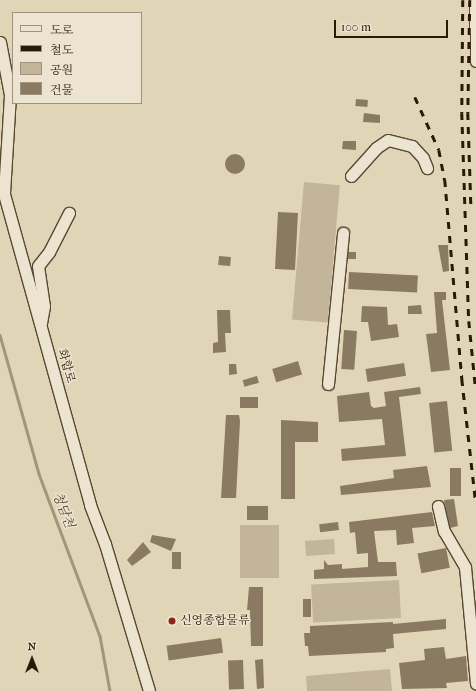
<!DOCTYPE html>
<meta charset="utf-8">
<style>
body{margin:0}
#map{position:relative;width:476px;height:691px;overflow:hidden;background:#e1d5b7;font-family:"IM FELL French Canon","Noto Serif KR",serif}
div>[style]{position:absolute}
.green>*{inset:0;background:#c2b599;transform-origin:0 0}
.stream>*{height:2.5px;margin:-1.25px;padding:0 1.25px;transform-origin:1.25px;border-radius:1.25px;background:#a3957b}
.building>*{inset:0;background:#8a7a62;transform-origin:0 0}
.round{border-radius:50%}
.roads{filter:drop-shadow(1px 0 #584732) drop-shadow(-1px 0 #584732) drop-shadow(0 1px #584732) drop-shadow(0 -1px #584732)}
.minor>*{height:11px;margin:-5.5px;padding:0 5.5px;transform-origin:5.5px;border-radius:5.5px;background:#ece4d0}
.rail>*{height:2.5px;margin-top:-1.25px;transform-origin:0;background:repeating-linear-gradient(90deg,#2b1806 0 7px,transparent 0 14px)}
.dots>*{width:11px;height:11px;translate:-50% -50%;box-sizing:border-box;border:2px solid #ece4d0;border-radius:50%}
span{translate:-50% -50%;white-space:nowrap;text-align:center;line-height:1.15;-webkit-text-stroke:3px #ece4d0;paint-order:stroke}
.street-label{font-size:12px;color:#2b1806}
.poi-label{font-size:12px;color:#2b1806}
.left{translate:0 -50%;text-align:left}
.water-label{font-size:13px;color:#5b4a35;font-style:italic}
.legend{position:absolute;left:12px;top:12px;width:130px;height:92px;box-sizing:border-box;background:#ece4d0;border:1px solid #9f927f;margin:0;padding:5px 7px;list-style:none;font-size:12px;color:#2b1806}
.legend li{display:flex;align-items:center;gap:8px;height:20px}
.legend b{width:20px;border:1px solid #9f927f}
.north{position:absolute;left:12px;top:639px;width:40px;height:40px;-webkit-text-stroke:3px #ece4d0;paint-order:stroke;rotate:0deg;font-size:11px;font-weight:700;line-height:16px;text-align:center;color:#2b1806}
.north::after{content:'';display:block;margin:auto;width:14px;height:18px;background:#2b1806;clip-path:polygon(50% 0,100% 100%,50% 72%,0 100%)}
.scale{position:absolute;left:334px;top:20px;width:114px;height:18px;box-sizing:border-box;border:2px solid #2b1806;border-top:0;padding-left:5px;font-size:12px;line-height:14px;white-space:nowrap;color:#2b1806;-webkit-text-stroke:3px #ece4d0;paint-order:stroke}
</style>
<div id="map">
<div class="green">
<div style="left:304px;top:182px;width:36px;height:138px;rotate:5deg"></div>
<div style="left:240px;top:525px;width:39px;height:53px"></div>
<div style="left:334px;top:539px;width:15px;height:29px;rotate:86deg"></div>
<div style="left:399px;top:580px;width:38px;height:88px;rotate:87deg"></div>
<div style="clip-path:polygon(390px 669px,392px 691px,307px 691px,306px 676px)"></div>
</div>
<div class="stream">
<div style="left:0;top:335px;width:144px;rotate:74.3deg"></div>
<div style="left:39px;top:474px;width:173px;rotate:69.4deg"></div>
<div style="left:100px;top:636px;width:56px;rotate:79.7deg"></div>
</div>
<div class="building">
<div style="left:356px;top:99px;width:12px;height:7px;rotate:5deg"></div>
<div style="clip-path:polygon(364px 113px,380px 115px,380px 123px,363px 122px)"></div>
<div style="clip-path:polygon(343px 141px,356px 141px,356px 150px,342px 149px)"></div>
<div class="round" style="left:225px;top:154px;width:20px;height:20px"></div>
<div style="left:278px;top:212px;width:20px;height:57px;rotate:3deg"></div>
<div style="clip-path:polygon(438px 245px,448px 245px,449px 271px,443px 272px)"></div>
<div style="left:348px;top:252px;width:8px;height:7px"></div>
<div style="left:219px;top:256px;width:12px;height:9px;rotate:5deg"></div>
<div style="left:349px;top:272px;width:69px;height:17px;rotate:3deg"></div>
<div style="clip-path:polygon(434px 292px,446px 292px,446px 300px,442px 300px,450px 370px,431px 372px,426px 334px,437px 333px)"></div>
<div style="clip-path:polygon(421px 305px,422px 314px,408px 314px,408px 306px)"></div>
<div style="clip-path:polygon(362px 306px,387px 307px,388px 325px,397px 324px,399px 337px,371px 341px,368px 322px,361px 322px)"></div>
<div style="clip-path:polygon(217px 310px,230px 310px,231px 333px,225px 333px,226px 352px,213px 353px,213px 343px,218px 342px)"></div>
<div style="left:344px;top:330px;width:13px;height:39px;rotate:4deg"></div>
<div style="left:298px;top:361px;width:14px;height:27px;rotate:73deg"></div>
<div style="left:404px;top:363px;width:13px;height:39px;rotate:81deg"></div>
<div style="clip-path:polygon(229px 364px,236px 364px,237px 374px,229px 375px)"></div>
<div style="left:257px;top:376px;width:7px;height:15px;rotate:74deg"></div>
<div style="clip-path:polygon(420px 387px,421px 394px,399px 397px,406px 456px,342px 461px,341px 449px,385px 445px,382px 419px,339px 422px,337px 396px,369px 392px,371px 406px,374px 408px,386px 406px,384px 392px)"></div>
<div style="left:258px;top:397px;width:11px;height:18px;rotate:90deg"></div>
<div style="left:447px;top:401px;width:50px;height:18px;rotate:84deg"></div>
<div style="clip-path:polygon(226px 415px,239px 415px,240px 421px,236px 498px,221px 498px)"></div>
<div style="clip-path:polygon(281px 420px,318px 422px,318px 442px,295px 442px,295px 499px,281px 499px)"></div>
<div style="clip-path:polygon(427px 466px,431px 487px,341px 495px,340px 486px,394px 478px,393px 470px)"></div>
<div style="left:450px;top:468px;width:11px;height:28px"></div>
<div style="clip-path:polygon(454px 499px,458px 526px,450px 528px,444px 500px)"></div>
<div style="left:247px;top:506px;width:21px;height:14px"></div>
<div style="clip-path:polygon(432px 512px,435px 526px,412px 528px,414px 543px,397px 545px,396px 530px,374px 531px,378px 562px,396px 562px,397px 576px,314px 579px,314px 570px,324px 569px,324px 560px,328px 565px,342px 564px,342px 569px,368px 567px,368px 553px,357px 554px,355px 532px,350px 533px,349px 522px)"></div>
<div style="left:338px;top:522px;width:8px;height:19px;rotate:83deg"></div>
<div style="clip-path:polygon(152px 535px,176px 539px,171px 551px,150px 542px)"></div>
<div style="clip-path:polygon(143px 542px,151px 552px,132px 566px,127px 560px)"></div>
<div style="left:446px;top:548px;width:20px;height:29px;rotate:79deg"></div>
<div style="left:172px;top:552px;width:9px;height:17px"></div>
<div style="clip-path:polygon(249px 587px,263px 587px,263px 646px,251px 646px,250px 610px,247px 610px)"></div>
<div style="left:303px;top:599px;width:8px;height:18px"></div>
<div style="clip-path:polygon(446px 619px,446px 629px,393px 634px,394px 648px,386px 649px,386px 652px,309px 656px,308px 646px,305px 646px,304px 633px,310px 633px,310px 626px,393px 622px,393px 624px)"></div>
<div style="left:221px;top:638px;width:15px;height:55px;rotate:82deg"></div>
<div style="clip-path:polygon(444px 647px,446px 659px,466px 656px,468px 681px,446px 683px,447px 688px,402px 689px,399px 663px,425px 660px,424px 649px)"></div>
<div style="clip-path:polygon(263px 659px,264px 688px,257px 689px,255px 660px)"></div>
<div style="left:243px;top:660px;width:29px;height:15px;rotate:88deg"></div>
</div>
<div class="roads">
<div class="minor">
<div style="left:475px;top:0;width:61px;rotate:89.1deg"></div>
<div style="left:0;top:42px;width:54px;rotate:79.3deg"></div>
<div style="left:10px;top:95px;width:99px;rotate:93.5deg"></div>
<div style="left:4px;top:194px;width:323px;rotate:74.5deg"></div>
<div style="left:90px;top:505px;width:42px;rotate:69deg"></div>
<div style="left:105px;top:544px;width:153px;rotate:73.3deg"></div>
<div style="left:351px;top:176px;width:38px;rotate:-48deg"></div>
<div style="left:376px;top:148px;width:14px;rotate:-34deg"></div>
<div style="left:388px;top:140px;width:25px;rotate:14deg"></div>
<div style="left:412px;top:146px;width:16px;rotate:47deg"></div>
<div style="left:423px;top:158px;width:11px;rotate:68deg"></div>
<div style="left:41px;top:323px;width:17px;rotate:-80deg"></div>
<div style="left:44px;top:306px;width:40px;rotate:-98.5deg"></div>
<div style="left:38px;top:266px;width:18px;rotate:-52deg"></div>
<div style="left:49px;top:252px;width:44px;rotate:-62.9deg"></div>
<div style="left:328px;top:384px;width:152px;rotate:-84.3deg"></div>
<div style="left:438px;top:506px;width:26px;rotate:77deg"></div>
<div style="left:444px;top:531px;width:42px;rotate:59.7deg"></div>
<div style="left:465px;top:567px;width:117px;rotate:84.6deg"></div>
</div>
</div>
<div class="rail">
<div style="left:463px;top:0;width:113px;rotate:90.5deg"></div>
<div style="left:462px;top:113px;width:208px;rotate:88.1deg"></div>
<div style="left:469px;top:321px;width:70px;rotate:84.3deg"></div>
<div style="left:470px;top:0;width:113px;rotate:91deg"></div>
<div style="left:468px;top:113px;width:91px;rotate:88.1deg"></div>
<div style="left:415px;top:97px;width:58px;rotate:65.6deg"></div>
<div style="left:439px;top:150px;width:31px;rotate:79deg"></div>
<div style="left:445px;top:180px;width:200px;rotate:85.1deg"></div>
<div style="left:462px;top:379px;width:126px;rotate:83.6deg"></div>
</div>
<div class="dots">
<div style="left:172px;top:621px;background:#8f2418"></div>
</div>
<div class="street-label">
<span style="left:66px;top:366px;rotate:74deg">화합로</span>
</div>
<div class="poi-label">
<span class="left" style="left:180px;top:621px">신영종합물류</span>
</div>
<div class="water-label">
<span style="left:63px;top:510px;rotate:69deg">청담천</span>
</div>
<ul class="legend">
<li><b style="height:5px;background:#ece4d0"></b>도로</li>
<li><b style="height:5px;background:#2b1806"></b>철도</li>
<li><b style="height:11px;background:#c2b599"></b>공원</li>
<li><b style="height:11px;background:#8a7a62"></b>건물</li>
</ul>
<div class="north">N</div>
<div class="scale">100 m</div>
</div>
